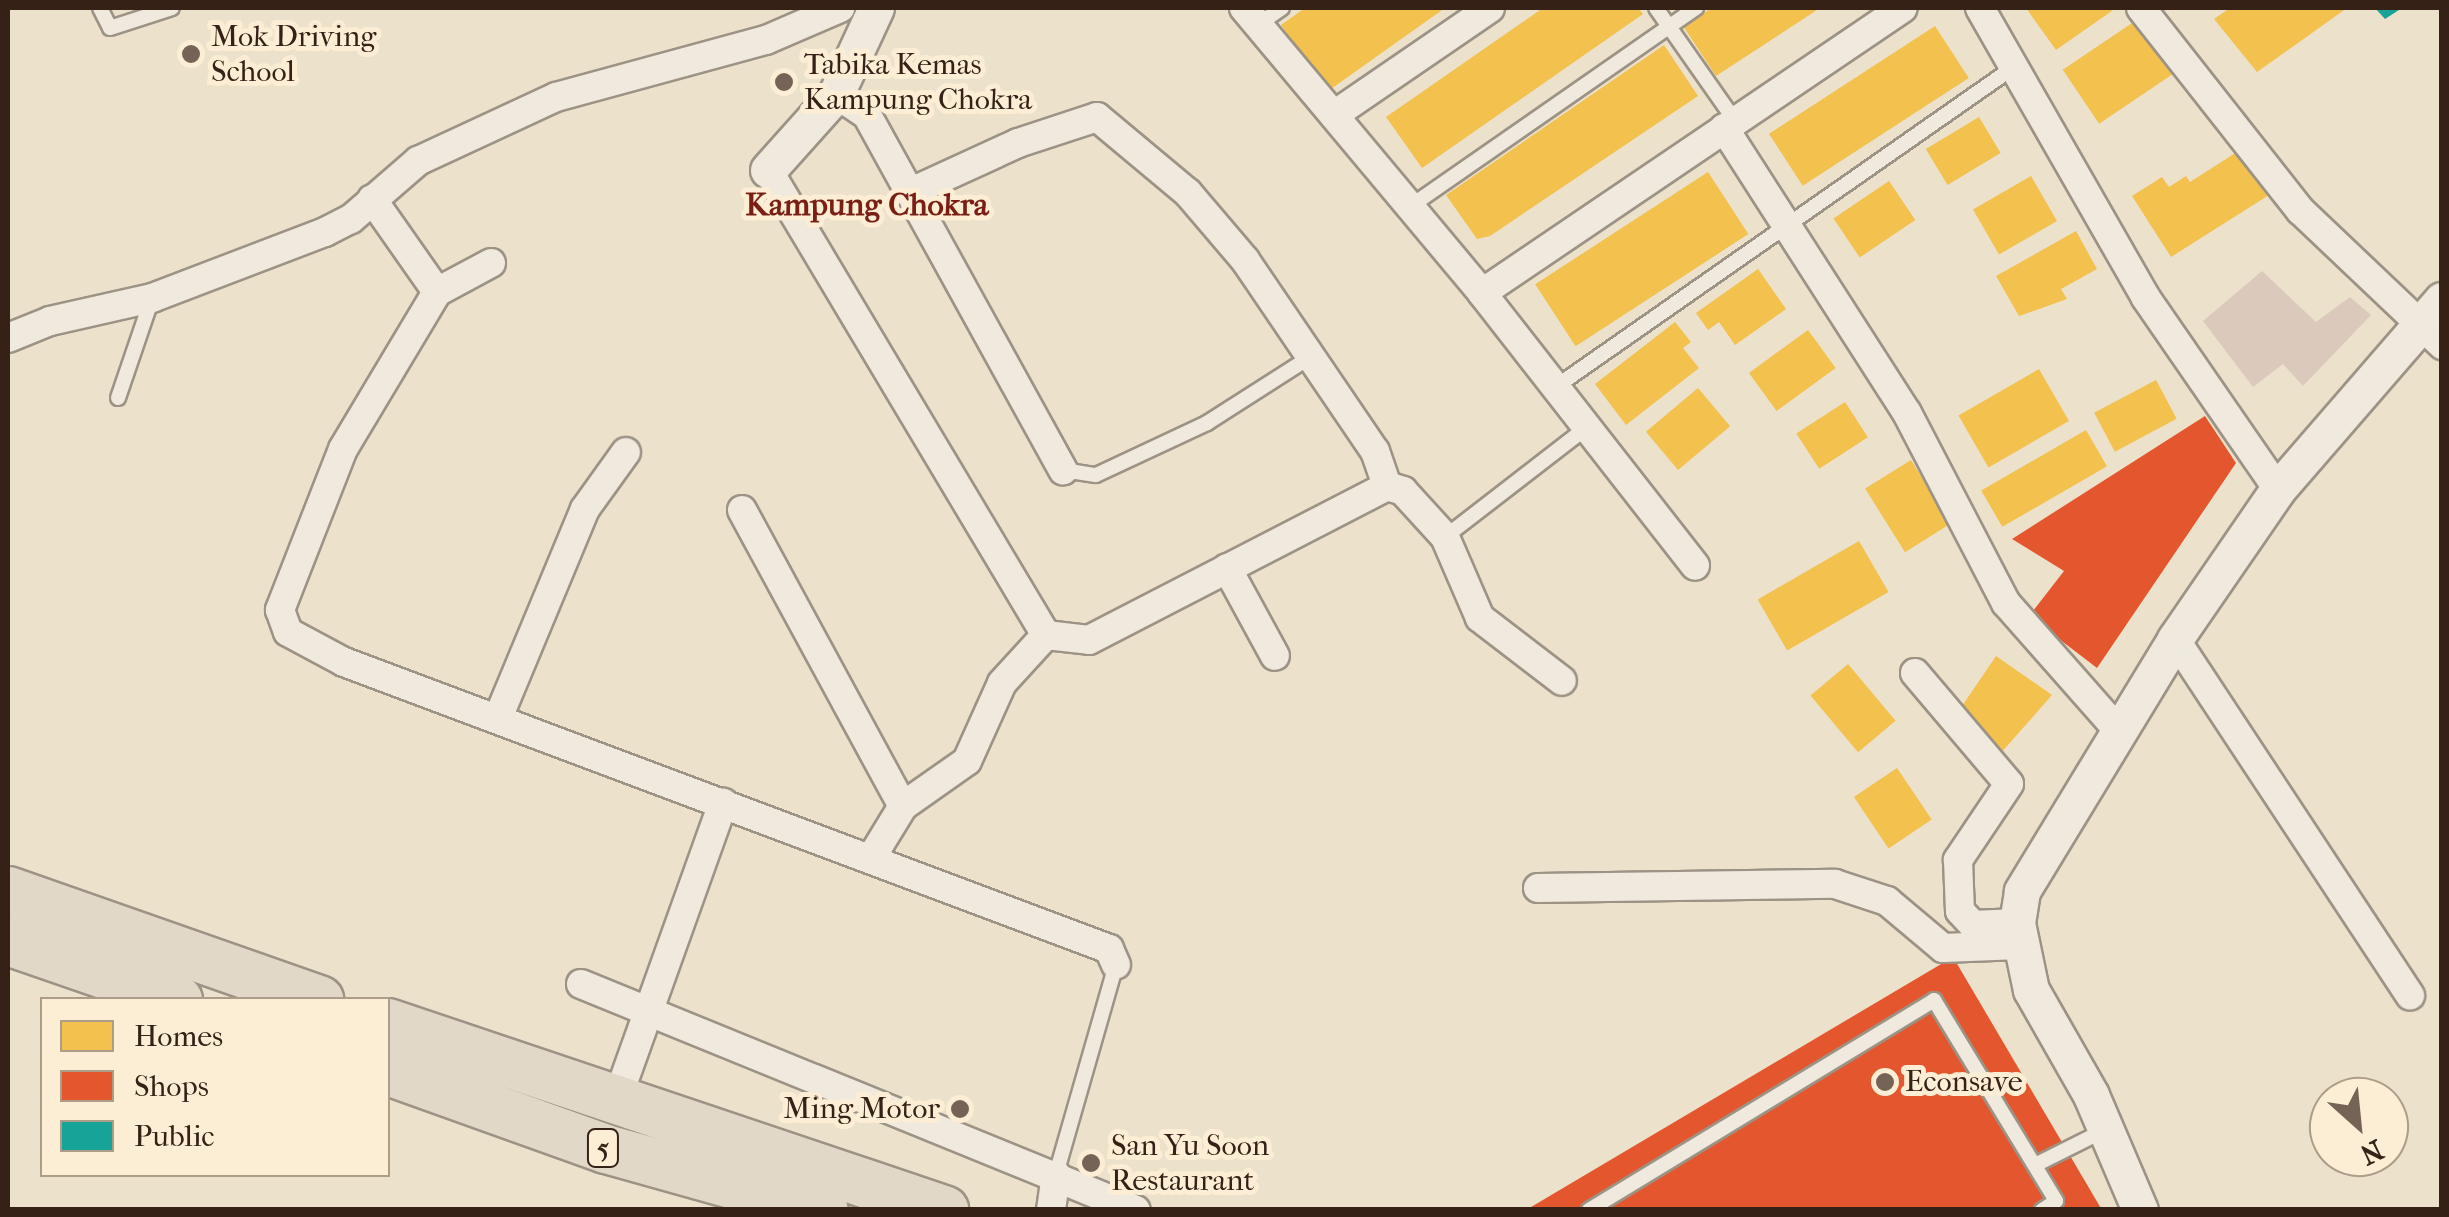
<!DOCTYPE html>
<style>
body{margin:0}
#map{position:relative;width:2449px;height:1217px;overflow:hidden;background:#ece1cb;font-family:"IM FELL French Canon",serif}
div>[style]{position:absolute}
.homes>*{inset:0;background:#f2c14e;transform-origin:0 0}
.shops>*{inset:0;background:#e4572e}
.public>*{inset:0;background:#17a398}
.building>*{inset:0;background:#dbcabc}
.roads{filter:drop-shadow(2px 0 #9c9385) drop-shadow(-2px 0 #9c9385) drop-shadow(0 2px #9c9385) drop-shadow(0 -2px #9c9385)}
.service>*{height:14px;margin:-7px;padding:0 7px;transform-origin:7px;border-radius:7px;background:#efe9de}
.minor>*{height:28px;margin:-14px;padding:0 14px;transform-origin:14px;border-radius:14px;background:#efe9de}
.tertiary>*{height:35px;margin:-17.5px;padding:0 17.5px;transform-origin:17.5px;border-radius:17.5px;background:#efe9de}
.trunk>*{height:48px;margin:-24px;padding:0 24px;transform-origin:24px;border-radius:24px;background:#e2d8c8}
.dots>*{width:28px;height:28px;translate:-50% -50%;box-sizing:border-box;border:5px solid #fceed4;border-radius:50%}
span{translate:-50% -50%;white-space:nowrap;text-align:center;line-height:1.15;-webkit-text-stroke:10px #fceed4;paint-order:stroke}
.shield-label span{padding:2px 8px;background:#fceed4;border:2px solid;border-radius:8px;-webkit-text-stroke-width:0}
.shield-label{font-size:28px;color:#352116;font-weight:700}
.poi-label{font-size:30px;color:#352116}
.left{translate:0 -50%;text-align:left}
.right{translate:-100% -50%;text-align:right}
.neighbourhood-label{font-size:32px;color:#7a1f14;font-weight:700}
.frame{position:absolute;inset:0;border:10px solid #352116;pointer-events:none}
.legend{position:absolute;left:40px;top:997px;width:350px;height:180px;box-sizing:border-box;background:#fceed4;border:2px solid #ac9c88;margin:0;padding:12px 18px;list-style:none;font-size:30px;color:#352116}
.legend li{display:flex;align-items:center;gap:20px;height:50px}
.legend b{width:50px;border:2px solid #ac9c88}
.north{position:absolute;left:2309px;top:1077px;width:100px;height:100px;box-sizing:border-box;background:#fceed4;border:2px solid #ac9c88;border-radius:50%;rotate:153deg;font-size:28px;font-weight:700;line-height:40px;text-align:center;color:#352116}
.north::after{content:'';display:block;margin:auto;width:35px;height:45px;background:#756455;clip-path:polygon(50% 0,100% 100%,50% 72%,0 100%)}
</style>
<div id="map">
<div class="homes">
<div style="clip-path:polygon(1305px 8px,1445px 8px,1328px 91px,1281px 25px)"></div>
<div style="clip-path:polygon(1543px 8px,1638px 8px,1643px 14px,1422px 168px,1386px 117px)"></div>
<div style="clip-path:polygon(1712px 8px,1820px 8px,1716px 76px,1683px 26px)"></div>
<div style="clip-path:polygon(2026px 8px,2116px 8px,2056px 50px)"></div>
<div style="clip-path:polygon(2230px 8px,2347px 8px,2257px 72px,2214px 19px)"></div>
<div style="left:2144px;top:15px;width:65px;height:98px;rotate:56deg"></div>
<div style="left:1935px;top:26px;width:62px;height:198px;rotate:57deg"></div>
<div style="clip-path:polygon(1664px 45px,1698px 96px,1490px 236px,1477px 239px,1446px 195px)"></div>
<div style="left:1979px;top:117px;width:42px;height:62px;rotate:59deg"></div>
<div style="clip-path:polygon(2240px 150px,2269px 195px,2171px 257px,2132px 196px,2162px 177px,2169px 187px,2186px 176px,2190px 182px)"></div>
<div style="left:1708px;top:172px;width:74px;height:206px;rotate:57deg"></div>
<div style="left:2031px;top:176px;width:52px;height:67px;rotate:60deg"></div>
<div style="left:1889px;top:181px;width:47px;height:67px;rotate:56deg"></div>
<div style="clip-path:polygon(2076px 231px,2097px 269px,2061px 289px,2067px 299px,2019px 316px,1996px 276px)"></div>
<div style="clip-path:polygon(1758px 269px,1786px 309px,1735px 345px,1719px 322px,1708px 330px,1696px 313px)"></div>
<div style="clip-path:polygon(1675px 322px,1691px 342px,1683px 348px,1699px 368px,1626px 425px,1595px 384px)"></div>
<div style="left:1808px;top:330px;width:47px;height:73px;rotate:54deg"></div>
<div style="left:2039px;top:369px;width:60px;height:93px;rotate:60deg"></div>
<div style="left:2156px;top:380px;width:44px;height:70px;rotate:62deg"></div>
<div style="left:1698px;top:388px;width:50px;height:68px;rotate:50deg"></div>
<div style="left:1845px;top:402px;width:42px;height:58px;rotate:57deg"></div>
<div style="left:2086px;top:430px;width:42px;height:121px;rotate:60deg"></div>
<div style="left:1911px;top:460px;width:75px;height:54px;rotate:58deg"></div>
<div style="left:1859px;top:541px;width:59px;height:117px;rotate:60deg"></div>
<div style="clip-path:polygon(1996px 656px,2052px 695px,2000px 754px,1960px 709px)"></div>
<div style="left:1848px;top:664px;width:74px;height:49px;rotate:50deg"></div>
<div style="left:1897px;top:768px;width:62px;height:52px;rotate:56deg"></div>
</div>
<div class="shops">
<div style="clip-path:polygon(2205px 416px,2236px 463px,2097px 668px,2029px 616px,2064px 571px,2012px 539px)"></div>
<div style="clip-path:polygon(1953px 957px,2102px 1210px,1526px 1210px)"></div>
</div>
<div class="public">
<div style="clip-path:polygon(2375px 8px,2402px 8px,2385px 19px)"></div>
</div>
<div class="building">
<div style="clip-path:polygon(2262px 271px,2316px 322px,2350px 297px,2371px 315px,2303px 386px,2283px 364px,2253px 387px,2203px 321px)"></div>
</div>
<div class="roads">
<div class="service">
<div style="left:100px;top:8px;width:22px;rotate:63deg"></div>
<div style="left:110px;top:28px;width:65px;rotate:-17.9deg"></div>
<div style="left:1656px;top:8px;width:138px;rotate:55deg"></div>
<div style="left:1259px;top:24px;width:28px;rotate:-35deg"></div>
<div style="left:1408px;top:208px;width:351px;rotate:-34.8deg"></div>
<div style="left:1554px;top:388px;width:561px;rotate:-34.91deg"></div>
<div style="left:118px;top:398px;width:106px;rotate:-71.2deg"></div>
<div style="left:1063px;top:470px;width:33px;rotate:9deg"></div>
<div style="left:1096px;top:475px;width:123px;rotate:-25.1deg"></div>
<div style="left:1207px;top:423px;width:119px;rotate:-32.6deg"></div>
<div style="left:1445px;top:537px;width:178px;rotate:-37.7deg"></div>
<div style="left:2035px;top:1165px;width:76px;rotate:-26.6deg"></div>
<div style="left:1056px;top:1174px;width:217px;rotate:-74deg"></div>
<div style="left:1589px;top:1210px;width:404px;rotate:-31.3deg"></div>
<div style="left:1934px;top:1000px;width:235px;rotate:58.7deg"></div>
<div style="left:2056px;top:1201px;width:17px;rotate:147deg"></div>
</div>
<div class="minor">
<div style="left:1244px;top:8px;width:371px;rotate:50.1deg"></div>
<div style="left:1482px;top:293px;width:346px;rotate:52deg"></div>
<div style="left:1980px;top:8px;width:334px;rotate:60.2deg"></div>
<div style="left:2146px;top:298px;width:232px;rotate:55.4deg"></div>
<div style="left:2141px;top:8px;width:258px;rotate:51.8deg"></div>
<div style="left:2301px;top:211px;width:195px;rotate:43.5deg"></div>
<div style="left:836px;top:94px;width:37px;rotate:34deg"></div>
<div style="left:867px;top:115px;width:406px;rotate:61.1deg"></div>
<div style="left:1334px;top:115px;width:189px;rotate:-34.4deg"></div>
<div style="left:1724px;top:128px;width:339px;rotate:57.3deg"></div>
<div style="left:1907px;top:413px;width:214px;rotate:62.5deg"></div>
<div style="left:2006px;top:603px;width:169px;rotate:48.6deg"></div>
<div style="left:768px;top:170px;width:542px;rotate:59.13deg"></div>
<div style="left:1046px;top:635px;width:43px;rotate:6.6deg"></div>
<div style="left:1089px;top:640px;width:335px;rotate:-27.3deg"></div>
<div style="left:909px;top:193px;width:120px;rotate:-24.6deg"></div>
<div style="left:1018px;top:143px;width:83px;rotate:-18.2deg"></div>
<div style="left:1097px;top:117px;width:119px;rotate:39.9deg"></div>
<div style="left:1188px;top:193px;width:88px;rotate:49.6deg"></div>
<div style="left:1245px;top:260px;width:231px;rotate:55.8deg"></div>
<div style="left:1375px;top:451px;width:37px;rotate:71deg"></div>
<div style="left:1387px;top:486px;width:17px;rotate:17deg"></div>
<div style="left:1403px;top:491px;width:62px;rotate:47.6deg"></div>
<div style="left:1445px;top:537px;width:88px;rotate:66.6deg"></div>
<div style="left:1480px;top:618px;width:103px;rotate:37.5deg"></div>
<div style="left:372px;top:199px;width:113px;rotate:55deg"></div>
<div style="left:491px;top:263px;width:61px;rotate:151.8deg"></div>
<div style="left:437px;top:292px;width:183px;rotate:120.9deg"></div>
<div style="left:343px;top:449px;width:173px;rotate:111.4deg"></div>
<div style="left:280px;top:610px;width:23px;rotate:70deg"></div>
<div style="left:288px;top:632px;width:64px;rotate:28.2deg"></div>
<div style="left:344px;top:662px;width:817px;rotate:20.56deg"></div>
<div style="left:1109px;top:949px;width:17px;rotate:66deg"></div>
<div style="left:1482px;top:293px;width:508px;rotate:-34.1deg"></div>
<div style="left:8px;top:338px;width:45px;rotate:-22deg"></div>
<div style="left:50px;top:321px;width:105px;rotate:-12.7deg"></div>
<div style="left:152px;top:298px;width:185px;rotate:-20.9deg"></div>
<div style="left:325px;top:232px;width:29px;rotate:-27deg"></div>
<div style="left:351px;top:219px;width:89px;rotate:-40.9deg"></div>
<div style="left:418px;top:161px;width:152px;rotate:-24.9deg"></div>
<div style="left:556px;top:97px;width:218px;rotate:-15.2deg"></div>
<div style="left:766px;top:40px;width:81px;rotate:-23.4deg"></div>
<div style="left:742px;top:510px;width:337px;rotate:61.5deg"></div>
<div style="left:1227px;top:568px;width:100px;rotate:61.4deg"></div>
<div style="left:2175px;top:639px;width:427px;rotate:56.6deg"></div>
<div style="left:1915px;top:673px;width:145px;rotate:49.7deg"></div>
<div style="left:2009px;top:784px;width:92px;rotate:123.9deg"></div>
<div style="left:1958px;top:860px;width:51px;rotate:87.8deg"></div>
<div style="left:1960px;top:911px;width:19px;rotate:47deg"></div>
<div style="left:1973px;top:925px;width:44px;rotate:-2.6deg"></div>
<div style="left:498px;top:718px;width:226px;rotate:-67.4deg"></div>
<div style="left:585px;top:509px;width:70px;rotate:-54.3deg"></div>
<div style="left:873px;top:855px;width:57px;rotate:-58.5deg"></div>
<div style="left:903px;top:806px;width:78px;rotate:-35.1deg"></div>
<div style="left:967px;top:761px;width:85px;rotate:-65.8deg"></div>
<div style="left:1002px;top:683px;width:65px;rotate:-47.5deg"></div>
<div style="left:1538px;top:888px;width:297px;rotate:-0.8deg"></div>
<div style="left:1835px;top:884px;width:55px;rotate:18.1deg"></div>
<div style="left:1887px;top:901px;width:73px;rotate:40deg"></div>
<div style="left:1943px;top:948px;width:78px;rotate:-2.2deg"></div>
<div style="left:581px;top:984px;width:599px;rotate:22.16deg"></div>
<div style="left:616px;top:1102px;width:318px;rotate:-70.3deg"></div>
<div style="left:1051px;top:1210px;width:36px;rotate:-82deg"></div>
</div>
<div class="tertiary">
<div style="left:768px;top:170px;width:102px;rotate:-48.2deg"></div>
<div style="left:836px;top:94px;width:95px;rotate:-65.1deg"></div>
<div style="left:2140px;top:1210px;width:125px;rotate:-113.1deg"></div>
<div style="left:2091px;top:1095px;width:121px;rotate:-119.7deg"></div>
<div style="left:2031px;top:990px;width:68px;rotate:-101.8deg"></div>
<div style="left:2017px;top:923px;width:32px;rotate:-81deg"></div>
<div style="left:2022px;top:891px;width:295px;rotate:-58.7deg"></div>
<div style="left:2175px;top:639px;width:182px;rotate:-55.5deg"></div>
<div style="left:2278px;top:489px;width:250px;rotate:-49.1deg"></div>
</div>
<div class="trunk">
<div style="left:8px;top:891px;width:330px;rotate:19.3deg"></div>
<div style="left:8px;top:941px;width:180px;rotate:19.1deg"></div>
<div style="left:388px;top:1023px;width:587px;rotate:18.59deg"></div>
<div style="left:388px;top:1071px;width:232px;rotate:19.7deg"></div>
<div style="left:606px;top:1149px;width:226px;rotate:15.6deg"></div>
</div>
</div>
<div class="dots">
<div style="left:191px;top:54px;background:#756455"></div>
<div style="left:784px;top:82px;background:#756455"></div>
<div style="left:1885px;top:1082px;background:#756455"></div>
<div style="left:960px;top:1109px;background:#756455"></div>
<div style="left:1091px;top:1163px;background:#756455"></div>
</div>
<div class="shield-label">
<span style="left:603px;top:1148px">5</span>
</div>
<div class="poi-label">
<span class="left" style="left:211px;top:54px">Mok Driving<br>School</span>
<span class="left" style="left:804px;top:82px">Tabika Kemas<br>Kampung Chokra</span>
<span class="left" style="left:1905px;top:1082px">Econsave</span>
<span class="right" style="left:940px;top:1109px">Ming Motor</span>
<span class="left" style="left:1111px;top:1163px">San Yu Soon<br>Restaurant</span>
</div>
<div class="neighbourhood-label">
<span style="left:867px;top:205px">Kampung Chokra</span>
</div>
<div class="frame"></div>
<ul class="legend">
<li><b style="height:28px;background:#f2c14e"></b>Homes</li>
<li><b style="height:28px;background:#e4572e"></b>Shops</li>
<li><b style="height:28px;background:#17a398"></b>Public</li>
</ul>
<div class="north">N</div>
</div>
